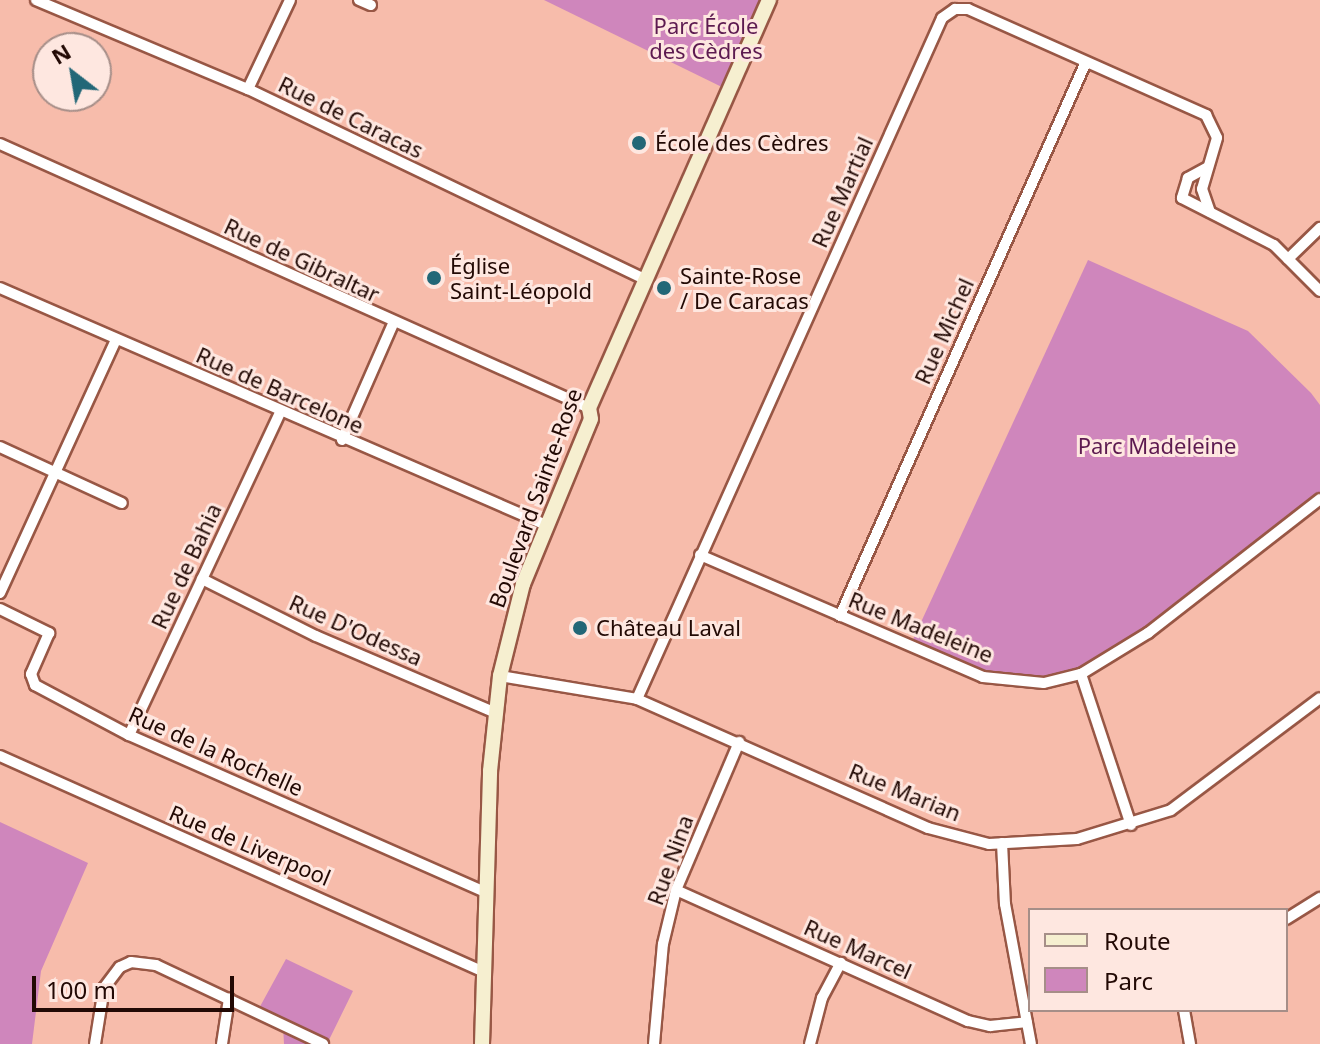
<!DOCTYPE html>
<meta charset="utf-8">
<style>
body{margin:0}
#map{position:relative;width:1320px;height:1044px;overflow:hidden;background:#f7bcab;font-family:"Noto Sans",sans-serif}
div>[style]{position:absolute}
.green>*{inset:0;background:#cf86bc}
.roads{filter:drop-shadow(2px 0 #985745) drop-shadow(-2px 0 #985745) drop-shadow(0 2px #985745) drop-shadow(0 -2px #985745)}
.street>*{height:10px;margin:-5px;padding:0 5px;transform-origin:5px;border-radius:5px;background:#fff}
.secondary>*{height:14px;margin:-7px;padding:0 7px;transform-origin:7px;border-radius:7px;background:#f6efd0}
.dots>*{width:22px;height:22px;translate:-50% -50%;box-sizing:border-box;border:4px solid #fee7e0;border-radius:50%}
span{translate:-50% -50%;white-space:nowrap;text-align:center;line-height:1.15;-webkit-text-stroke:6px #fee7e0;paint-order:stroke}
.park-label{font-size:22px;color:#5d1a50}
.street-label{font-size:22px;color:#220904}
.poi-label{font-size:22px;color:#220904}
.left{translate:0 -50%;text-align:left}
.legend{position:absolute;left:1028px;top:908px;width:260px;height:104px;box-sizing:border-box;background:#fee7e0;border:2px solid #a68e88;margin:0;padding:10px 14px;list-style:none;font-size:24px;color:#220904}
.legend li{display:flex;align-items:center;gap:16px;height:40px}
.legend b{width:40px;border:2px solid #a68e88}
.north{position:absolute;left:32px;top:32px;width:80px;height:80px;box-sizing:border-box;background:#fee7e0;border:2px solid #a68e88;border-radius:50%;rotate:329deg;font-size:22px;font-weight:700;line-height:32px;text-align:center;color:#220904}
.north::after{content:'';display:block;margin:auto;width:28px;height:36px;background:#226777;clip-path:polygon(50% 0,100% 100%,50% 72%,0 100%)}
.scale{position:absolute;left:32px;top:976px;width:202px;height:36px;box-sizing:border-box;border:4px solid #220904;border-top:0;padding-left:10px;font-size:24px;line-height:28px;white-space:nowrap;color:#220904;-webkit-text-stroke:6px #fee7e0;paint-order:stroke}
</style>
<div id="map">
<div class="green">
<div style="clip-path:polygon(544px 0,769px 0,728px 90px)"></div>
<div style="clip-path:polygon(1088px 260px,1248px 331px,1311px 393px,1320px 405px,1320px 499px,1148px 633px,1081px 674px,1044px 683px,977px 675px,910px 646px)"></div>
<div style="clip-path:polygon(0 822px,88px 863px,41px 971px,32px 1044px,0 1044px)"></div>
<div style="clip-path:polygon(286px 959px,353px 991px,327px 1044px,284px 1044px,283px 1025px,257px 1012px)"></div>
</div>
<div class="roads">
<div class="street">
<div style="left:36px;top:0;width:230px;rotate:22.8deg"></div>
<div style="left:248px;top:89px;width:439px;rotate:25.6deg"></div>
<div style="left:359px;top:0;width:13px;rotate:23deg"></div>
<div style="left:248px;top:89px;width:98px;rotate:-64.7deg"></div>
<div style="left:0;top:144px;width:645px;rotate:24.14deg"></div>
<div style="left:1206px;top:168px;width:21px;rotate:151deg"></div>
<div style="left:1188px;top:178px;width:21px;rotate:107deg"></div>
<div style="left:1182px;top:198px;width:103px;rotate:27.1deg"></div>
<div style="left:1274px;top:245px;width:65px;rotate:45deg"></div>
<div style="left:1288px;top:259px;width:45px;rotate:-44.1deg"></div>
<div style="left:0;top:288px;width:595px;rotate:23.46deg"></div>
<div style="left:342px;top:440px;width:127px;rotate:-66.3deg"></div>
<div style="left:0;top:447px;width:134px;rotate:24.7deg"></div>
<div style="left:700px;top:555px;width:308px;rotate:23.3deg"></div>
<div style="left:983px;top:677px;width:61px;rotate:5.6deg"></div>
<div style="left:1044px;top:683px;width:38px;rotate:-14deg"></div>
<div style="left:1081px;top:674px;width:79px;rotate:-31.5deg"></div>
<div style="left:1148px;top:633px;width:218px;rotate:-37.9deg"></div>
<div style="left:202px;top:579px;width:127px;rotate:26.6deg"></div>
<div style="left:316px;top:636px;width:196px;rotate:23.2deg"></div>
<div style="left:0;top:593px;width:278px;rotate:-65.4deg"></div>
<div style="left:0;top:609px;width:55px;rotate:26.1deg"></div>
<div style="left:49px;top:633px;width:45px;rotate:113.7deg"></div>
<div style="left:31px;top:674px;width:12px;rotate:70deg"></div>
<div style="left:35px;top:685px;width:106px;rotate:28deg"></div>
<div style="left:129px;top:735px;width:391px;rotate:23.8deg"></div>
<div style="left:840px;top:616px;width:606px;rotate:-66.06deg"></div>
<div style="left:1081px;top:674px;width:159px;rotate:71.7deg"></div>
<div style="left:500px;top:676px;width:139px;rotate:9.5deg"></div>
<div style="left:637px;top:699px;width:318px;rotate:23.9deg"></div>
<div style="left:928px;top:828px;width:63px;rotate:14.7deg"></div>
<div style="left:989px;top:844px;width:88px;rotate:-3.3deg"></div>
<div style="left:1077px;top:839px;width:98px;rotate:-17.1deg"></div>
<div style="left:1171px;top:810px;width:186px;rotate:-36.9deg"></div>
<div style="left:637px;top:699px;width:746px;rotate:-65.87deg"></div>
<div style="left:942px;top:18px;width:16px;rotate:-35deg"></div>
<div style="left:955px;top:9px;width:13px"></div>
<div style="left:968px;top:9px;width:261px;rotate:24deg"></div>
<div style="left:1206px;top:115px;width:25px;rotate:64deg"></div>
<div style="left:1217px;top:138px;width:53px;rotate:106.4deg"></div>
<div style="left:1202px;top:189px;width:24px;rotate:71deg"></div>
<div style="left:129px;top:735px;width:356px;rotate:-64.9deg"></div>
<div style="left:0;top:756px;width:530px;rotate:24.05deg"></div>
<div style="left:1002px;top:843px;width:61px;rotate:87.2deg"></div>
<div style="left:1005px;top:904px;width:142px;rotate:79.5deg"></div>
<div style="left:676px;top:890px;width:320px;rotate:24.2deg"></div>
<div style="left:968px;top:1021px;width:23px;rotate:13deg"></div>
<div style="left:990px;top:1026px;width:37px;rotate:-6deg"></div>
<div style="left:1286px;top:919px;width:40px;rotate:-32deg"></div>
<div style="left:1184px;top:1010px;width:35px;rotate:80deg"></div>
<div style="left:95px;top:1044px;width:57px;rotate:-80.9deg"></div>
<div style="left:104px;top:988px;width:26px;rotate:-53deg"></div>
<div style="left:120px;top:967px;width:12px;rotate:-24deg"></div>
<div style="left:131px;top:962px;width:25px;rotate:7deg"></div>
<div style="left:156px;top:965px;width:185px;rotate:25.3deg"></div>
<div style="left:222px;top:1044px;width:46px;rotate:-81.2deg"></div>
<div style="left:654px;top:1044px;width:100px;rotate:-84.9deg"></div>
<div style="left:663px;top:944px;width:56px;rotate:-76.5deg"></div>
<div style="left:676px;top:890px;width:161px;rotate:-66.9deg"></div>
<div style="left:810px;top:1044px;width:48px;rotate:-75.4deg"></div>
<div style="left:822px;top:998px;width:40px;rotate:-62deg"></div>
</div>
<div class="secondary">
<div style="left:482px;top:1044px;width:273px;rotate:-88.3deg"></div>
<div style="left:490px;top:771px;width:96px;rotate:-84deg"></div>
<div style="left:500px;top:676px;width:95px;rotate:-76deg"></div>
<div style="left:523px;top:584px;width:178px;rotate:-67.6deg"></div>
<div style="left:591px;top:419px;width:11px;rotate:-100deg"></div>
<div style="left:589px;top:408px;width:446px;rotate:-66.2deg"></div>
</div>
</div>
<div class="dots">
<div style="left:639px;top:143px;background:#226777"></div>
<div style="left:434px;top:278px;background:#226777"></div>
<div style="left:664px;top:288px;background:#226777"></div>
<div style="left:580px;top:628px;background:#226777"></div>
</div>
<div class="park-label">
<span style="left:706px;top:38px">Parc École<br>des Cèdres</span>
<span style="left:1157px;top:446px">Parc Madeleine</span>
</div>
<div class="street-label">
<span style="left:351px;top:117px;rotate:26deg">Rue de Caracas</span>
<span style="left:842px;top:192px;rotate:-66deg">Rue Martial</span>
<span style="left:302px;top:260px;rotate:25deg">Rue de Gibraltar</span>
<span style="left:944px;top:331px;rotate:-66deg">Rue Michel</span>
<span style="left:280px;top:390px;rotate:24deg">Rue de Barcelone</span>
<span style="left:535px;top:498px;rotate:-70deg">Boulevard Sainte-Rose</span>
<span style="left:186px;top:566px;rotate:-65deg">Rue de Bahia</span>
<span style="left:921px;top:627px;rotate:22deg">Rue Madeleine</span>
<span style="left:356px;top:630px;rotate:24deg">Rue D'Odessa</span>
<span style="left:216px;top:751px;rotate:24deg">Rue de la Rochelle</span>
<span style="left:905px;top:792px;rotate:22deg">Rue Marian</span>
<span style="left:250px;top:845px;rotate:23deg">Rue de Liverpool</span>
<span style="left:670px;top:860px;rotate:-70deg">Rue Nina</span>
<span style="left:858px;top:949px;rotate:24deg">Rue Marcel</span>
</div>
<div class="poi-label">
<span class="left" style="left:655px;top:143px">École des Cèdres</span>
<span class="left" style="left:450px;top:278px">Église<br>Saint-Léopold</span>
<span class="left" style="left:680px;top:288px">Sainte-Rose<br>/ De Caracas</span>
<span class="left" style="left:596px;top:628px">Château Laval</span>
</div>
<ul class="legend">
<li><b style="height:10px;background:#f6efd0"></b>Route</li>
<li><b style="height:22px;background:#cf86bc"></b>Parc</li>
</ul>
<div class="north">N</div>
<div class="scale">100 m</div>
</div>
